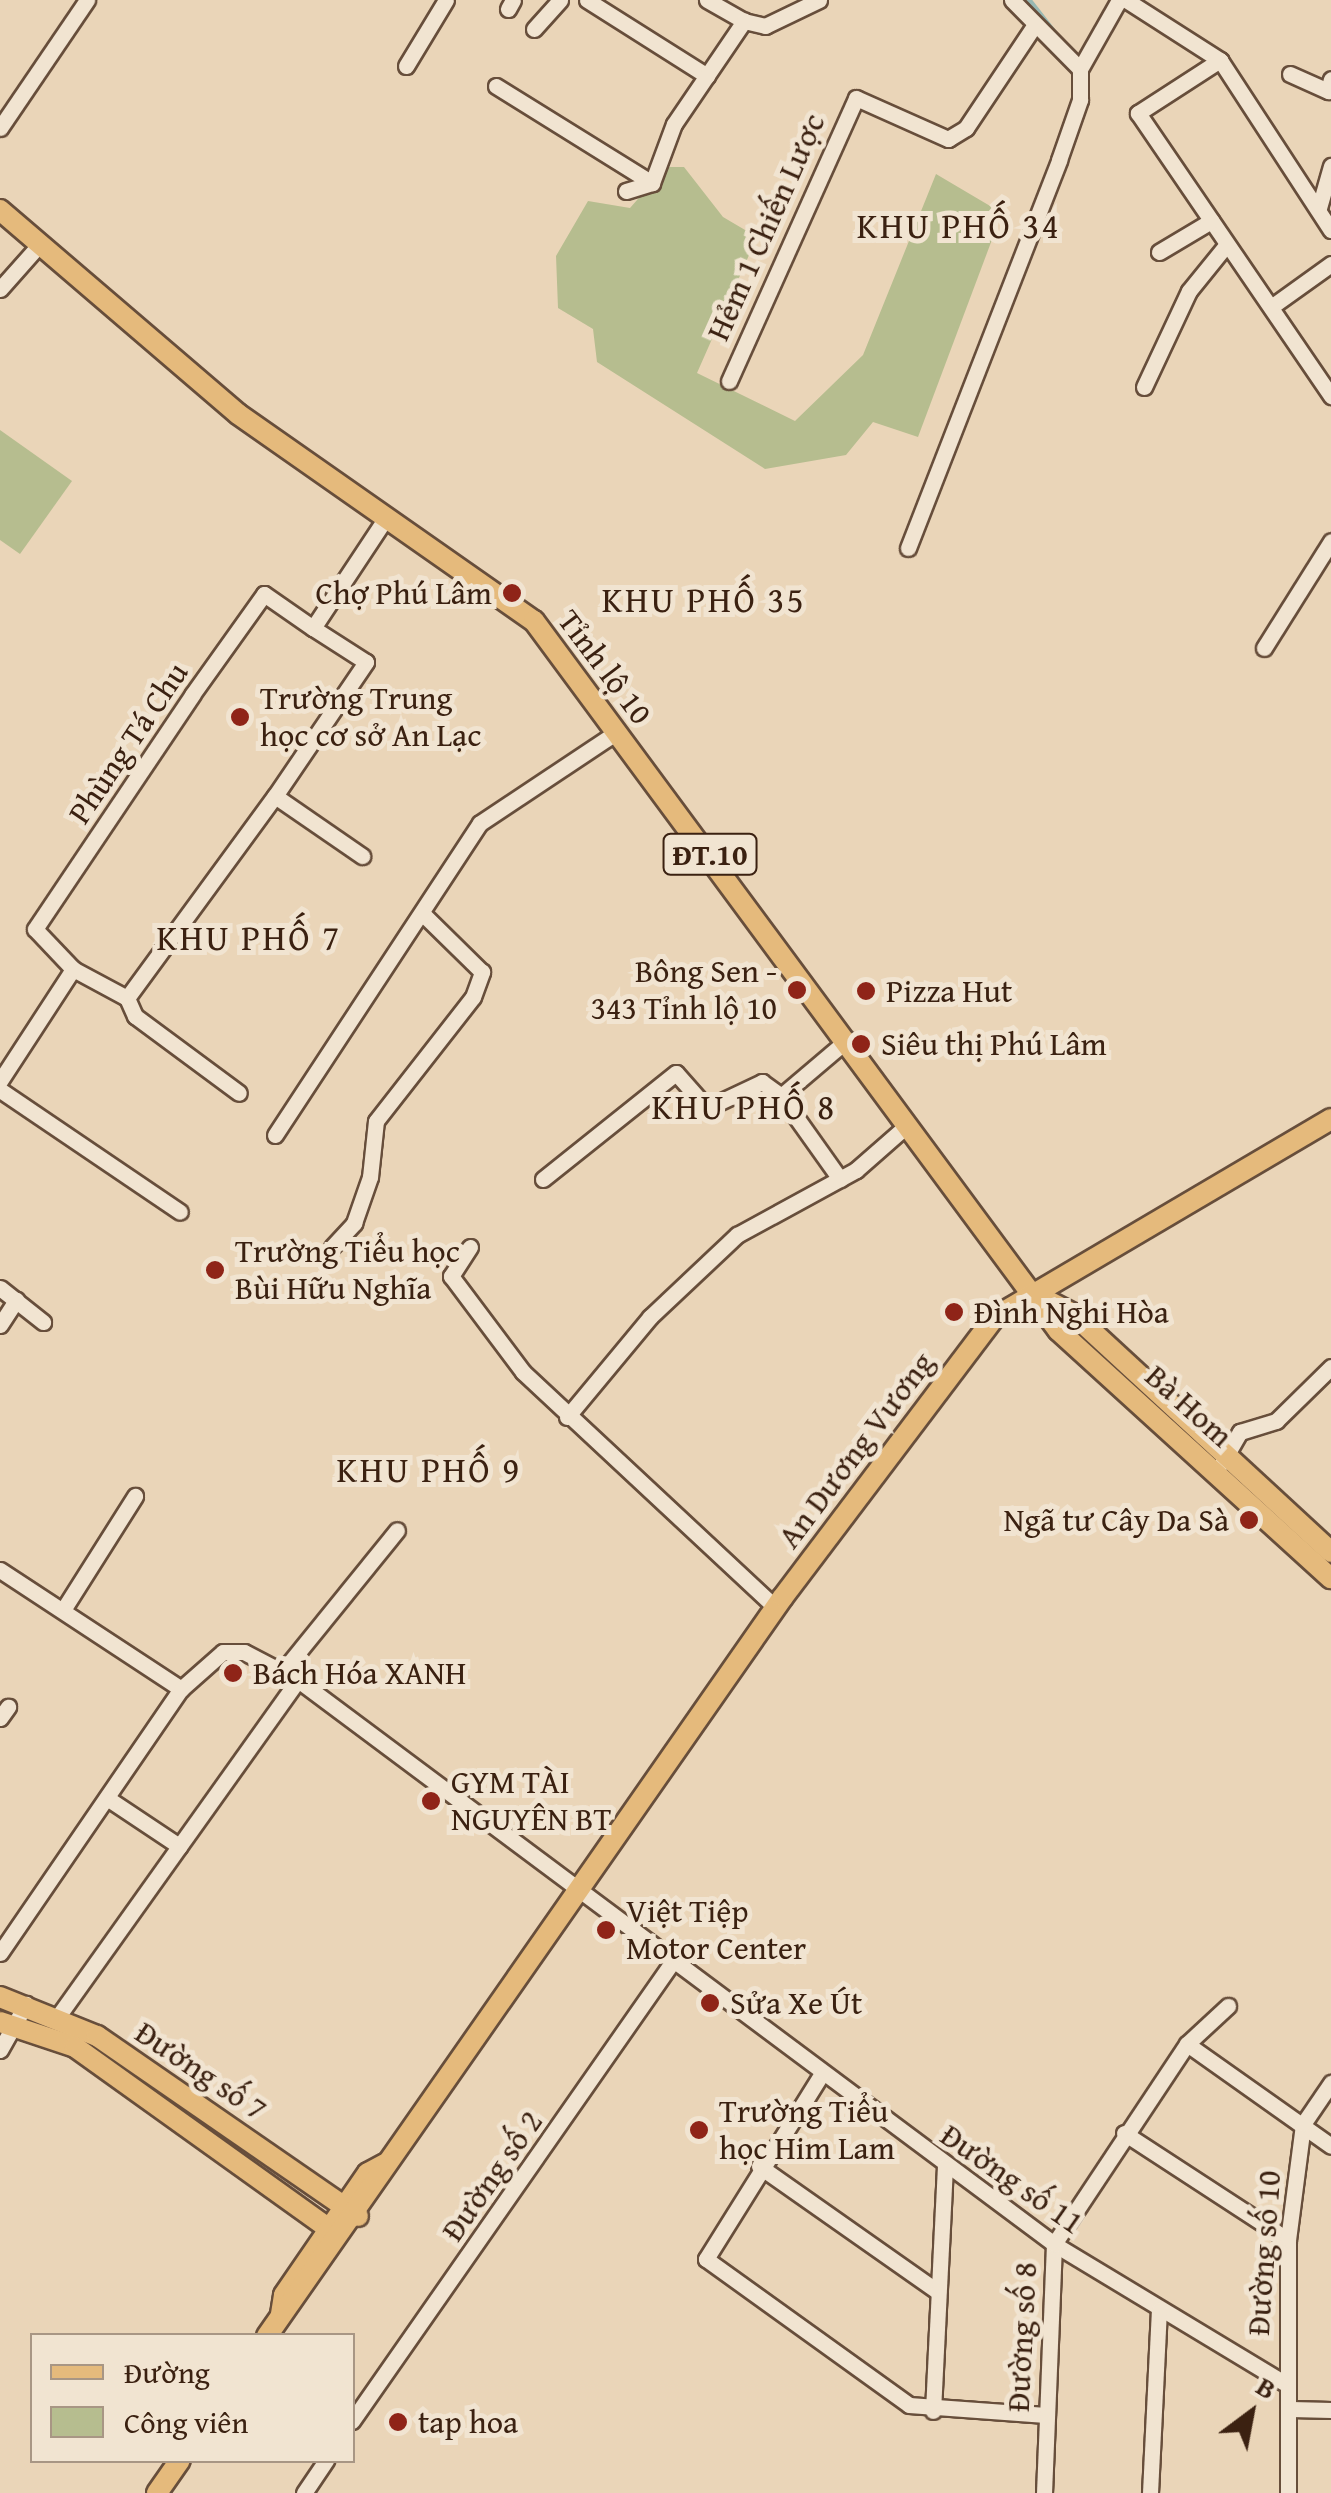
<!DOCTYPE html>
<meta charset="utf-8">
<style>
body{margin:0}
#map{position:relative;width:1331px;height:2493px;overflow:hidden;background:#ead5b8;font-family:"Gentium Book Plus",serif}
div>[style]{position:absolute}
.green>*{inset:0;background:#b6bd8f}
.stream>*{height:5px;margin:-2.5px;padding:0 2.5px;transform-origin:2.5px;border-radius:2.5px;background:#98b8b2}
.roads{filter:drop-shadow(2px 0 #674e3b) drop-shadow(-2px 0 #674e3b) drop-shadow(0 2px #674e3b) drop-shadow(0 -2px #674e3b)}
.minor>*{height:15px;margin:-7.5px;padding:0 7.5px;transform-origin:7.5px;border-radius:7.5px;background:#f1e4d1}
.major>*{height:20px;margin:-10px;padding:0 10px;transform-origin:10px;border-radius:10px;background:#e5ba7c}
.dots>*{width:28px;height:28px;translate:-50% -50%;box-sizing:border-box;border:5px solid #f1e4d1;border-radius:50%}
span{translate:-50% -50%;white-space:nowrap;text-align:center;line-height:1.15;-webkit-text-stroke:10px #f1e4d1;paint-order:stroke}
.shield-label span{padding:2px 8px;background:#f1e4d1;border:2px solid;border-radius:8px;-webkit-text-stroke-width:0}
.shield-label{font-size:30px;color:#3b2111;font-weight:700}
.street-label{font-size:32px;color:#3b2111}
.poi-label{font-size:32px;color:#3b2111}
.right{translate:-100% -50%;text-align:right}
.left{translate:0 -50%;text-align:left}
.neighbourhood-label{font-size:35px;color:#3b2111;letter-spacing:2.5px}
.legend{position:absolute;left:30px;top:2333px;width:325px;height:130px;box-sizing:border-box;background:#f1e4d1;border:2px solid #a89684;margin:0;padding:12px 18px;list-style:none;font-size:30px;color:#3b2111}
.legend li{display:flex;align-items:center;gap:20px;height:50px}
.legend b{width:50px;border:2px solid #a89684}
.north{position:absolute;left:1201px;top:2363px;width:100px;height:100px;-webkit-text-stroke:8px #f1e4d1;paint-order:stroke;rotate:32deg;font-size:28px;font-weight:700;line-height:40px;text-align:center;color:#3b2111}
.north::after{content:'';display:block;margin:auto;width:35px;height:45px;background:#3b2111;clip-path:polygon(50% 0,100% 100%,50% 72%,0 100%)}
</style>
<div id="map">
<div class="green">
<div style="clip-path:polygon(666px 167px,684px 167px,723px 217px,757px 237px,697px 373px,795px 421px,863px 355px,936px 174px,1002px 213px,918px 437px,873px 422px,846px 455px,765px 469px,597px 362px,593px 329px,558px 308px,556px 256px,588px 201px,630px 208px)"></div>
<div style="clip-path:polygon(0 430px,72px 481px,20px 554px,0 540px)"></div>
</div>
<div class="stream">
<div style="left:1029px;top:0;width:41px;rotate:52deg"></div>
</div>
<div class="roads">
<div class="minor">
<div style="left:587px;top:0;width:142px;rotate:32.3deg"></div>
<div style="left:707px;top:0;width:43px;rotate:29.6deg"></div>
<div style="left:1012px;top:0;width:97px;rotate:45.4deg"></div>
<div style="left:1126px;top:0;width:112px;rotate:32.6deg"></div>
<div style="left:1220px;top:60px;width:203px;rotate:56.9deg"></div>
<div style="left:508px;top:9px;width:10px;rotate:-61deg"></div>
<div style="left:534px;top:29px;width:39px;rotate:-48deg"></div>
<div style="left:1220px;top:60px;width:98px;rotate:147.1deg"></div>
<div style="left:1138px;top:113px;width:343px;rotate:55.7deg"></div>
<div style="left:406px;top:66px;width:77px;rotate:-58.8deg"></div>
<div style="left:1080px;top:69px;width:79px;rotate:-60.5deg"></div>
<div style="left:1290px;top:74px;width:42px;rotate:24.1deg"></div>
<div style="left:1328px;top:91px;width:12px;rotate:-76deg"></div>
<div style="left:496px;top:86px;width:184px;rotate:31.9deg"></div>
<div style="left:0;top:128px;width:155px;rotate:-55.8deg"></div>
<div style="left:626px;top:191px;width:27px;rotate:-17deg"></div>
<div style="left:652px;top:183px;width:63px;rotate:-69.6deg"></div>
<div style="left:674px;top:124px;width:125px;rotate:-55.8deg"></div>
<div style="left:744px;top:21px;width:22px;rotate:13deg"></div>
<div style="left:765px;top:26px;width:60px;rotate:-25.7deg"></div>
<div style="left:1319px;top:208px;width:44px;rotate:-74.1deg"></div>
<div style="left:1159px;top:252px;width:61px;rotate:-30.8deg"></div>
<div style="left:0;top:289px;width:59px;rotate:-48.4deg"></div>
<div style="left:1271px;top:307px;width:74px;rotate:-35.6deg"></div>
<div style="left:729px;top:381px;width:310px;rotate:-65.8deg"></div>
<div style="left:856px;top:98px;width:101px;rotate:24deg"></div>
<div style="left:948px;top:139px;width:21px;rotate:-31deg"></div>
<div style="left:966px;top:128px;width:119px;rotate:-56.3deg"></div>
<div style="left:1144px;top:387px;width:106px;rotate:-64.9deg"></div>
<div style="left:1189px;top:291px;width:60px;rotate:-51deg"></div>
<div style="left:908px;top:548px;width:416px;rotate:-68.7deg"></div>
<div style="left:1059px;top:160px;width:64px;rotate:-70.7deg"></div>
<div style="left:1080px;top:100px;width:31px;rotate:-90deg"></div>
<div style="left:1264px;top:648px;width:126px;rotate:-57.9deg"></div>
<div style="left:275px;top:796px;width:106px;rotate:34.6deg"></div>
<div style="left:73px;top:969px;width:61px;rotate:28.2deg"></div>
<div style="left:127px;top:998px;width:250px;rotate:-53.8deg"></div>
<div style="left:275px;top:796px;width:162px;rotate:-55.8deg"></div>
<div style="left:366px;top:662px;width:63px;rotate:-147.3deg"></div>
<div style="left:127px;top:998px;width:20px;rotate:66deg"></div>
<div style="left:135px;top:1016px;width:129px;rotate:36.5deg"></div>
<div style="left:0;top:1081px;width:134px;rotate:-56.9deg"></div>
<div style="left:73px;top:969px;width:55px;rotate:-133.5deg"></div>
<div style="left:35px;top:929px;width:282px;rotate:-56.1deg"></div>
<div style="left:192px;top:695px;width:124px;rotate:-54.5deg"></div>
<div style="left:264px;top:594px;width:60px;rotate:34.8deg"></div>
<div style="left:313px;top:628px;width:134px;rotate:-56.5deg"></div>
<div style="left:0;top:1090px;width:217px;rotate:34.1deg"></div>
<div style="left:781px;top:1096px;width:102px;rotate:54.6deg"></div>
<div style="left:275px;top:1135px;width:373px;rotate:-56.7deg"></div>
<div style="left:480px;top:823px;width:164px;rotate:-33.6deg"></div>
<div style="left:543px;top:1179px;width:170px;rotate:-38.6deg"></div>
<div style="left:676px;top:1073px;width:47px;rotate:48.5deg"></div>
<div style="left:707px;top:1108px;width:61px;rotate:-25.3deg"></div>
<div style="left:762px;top:1082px;width:24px;rotate:36deg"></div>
<div style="left:781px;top:1096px;width:87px;rotate:-40.3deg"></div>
<div style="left:332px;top:1247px;width:33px;rotate:-47deg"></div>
<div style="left:354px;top:1223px;width:49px;rotate:-70.8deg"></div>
<div style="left:370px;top:1177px;width:56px;rotate:-83.9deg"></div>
<div style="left:376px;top:1121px;width:157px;rotate:-52deg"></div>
<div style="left:473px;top:997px;width:27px;rotate:-70deg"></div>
<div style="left:482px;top:972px;width:83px;rotate:-135.5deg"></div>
<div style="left:470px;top:1247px;width:35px;rotate:123deg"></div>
<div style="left:451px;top:1276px;width:120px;rotate:53.1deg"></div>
<div style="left:523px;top:1372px;width:346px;rotate:43deg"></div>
<div style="left:0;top:1288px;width:55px;rotate:38.3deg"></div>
<div style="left:0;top:1325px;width:30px;rotate:-57deg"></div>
<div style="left:567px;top:1417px;width:130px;rotate:-50.3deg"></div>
<div style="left:650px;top:1317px;width:120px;rotate:-43.3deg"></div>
<div style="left:737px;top:1235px;width:136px;rotate:-28.6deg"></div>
<div style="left:856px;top:1170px;width:67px;rotate:-41.3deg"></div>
<div style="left:1222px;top:1463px;width:36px;rotate:-60deg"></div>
<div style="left:1240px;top:1432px;width:38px;rotate:-17deg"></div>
<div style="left:1276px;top:1421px;width:77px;rotate:-44.5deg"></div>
<div style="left:0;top:1570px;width:217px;rotate:33.3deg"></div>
<div style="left:63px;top:1610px;width:135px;rotate:-57.7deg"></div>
<div style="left:283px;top:1671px;width:181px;rotate:-51deg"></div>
<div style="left:0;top:1718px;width:14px;rotate:-54deg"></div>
<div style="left:107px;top:1798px;width:87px;rotate:33.7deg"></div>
<div style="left:0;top:1953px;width:320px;rotate:-55.6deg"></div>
<div style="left:181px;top:1689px;width:56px;rotate:-41.4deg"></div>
<div style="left:223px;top:1652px;width:21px"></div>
<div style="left:244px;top:1652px;width:61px;rotate:27.4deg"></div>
<div style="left:298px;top:1680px;width:943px;rotate:36.72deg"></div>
<div style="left:1054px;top:2244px;width:269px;rotate:31.1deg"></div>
<div style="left:59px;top:2015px;width:412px;rotate:-54.5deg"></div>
<div style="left:1187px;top:2044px;width:176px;rotate:35.3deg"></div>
<div style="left:0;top:2050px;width:53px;rotate:-60.5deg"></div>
<div style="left:821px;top:2075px;width:217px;rotate:122deg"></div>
<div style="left:706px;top:2259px;width:250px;rotate:35.7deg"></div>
<div style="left:909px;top:2405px;width:137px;rotate:4.2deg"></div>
<div style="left:1124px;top:2133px;width:196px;rotate:33.1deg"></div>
<div style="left:759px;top:2166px;width:219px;rotate:35.1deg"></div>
<div style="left:1291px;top:2409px;width:40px;rotate:1.4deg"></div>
<div style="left:933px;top:2411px;width:245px;rotate:-87.2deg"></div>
<div style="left:352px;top:2421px;width:561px;rotate:-55.09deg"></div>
<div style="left:304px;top:2493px;width:40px;rotate:-56deg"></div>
<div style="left:1044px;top:2493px;width:249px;rotate:-87.7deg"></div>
<div style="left:1054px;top:2244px;width:240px;rotate:-56.4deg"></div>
<div style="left:1187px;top:2044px;width:56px;rotate:-42.8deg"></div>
<div style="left:1150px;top:2493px;width:184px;rotate:-87.2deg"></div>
<div style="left:1288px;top:2493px;width:253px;rotate:-90deg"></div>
<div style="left:1288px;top:2240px;width:117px;rotate:-82.6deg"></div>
<div style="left:1303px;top:2124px;width:50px;rotate:-55.7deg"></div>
</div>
<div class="major">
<div style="left:0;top:210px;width:313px;rotate:40.6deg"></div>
<div style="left:238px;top:414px;width:361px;rotate:35deg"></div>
<div style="left:534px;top:621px;width:882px;rotate:53.53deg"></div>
<div style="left:1058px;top:1330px;width:369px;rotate:42.3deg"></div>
<div style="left:1040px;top:1297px;width:37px;rotate:27deg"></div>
<div style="left:1073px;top:1314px;width:351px;rotate:42.7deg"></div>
<div style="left:0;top:1997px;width:105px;rotate:21.9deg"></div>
<div style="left:97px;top:2036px;width:317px;rotate:34.6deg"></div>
<div style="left:0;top:2022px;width:79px;rotate:18.4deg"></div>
<div style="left:75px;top:2047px;width:312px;rotate:35.6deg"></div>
<div style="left:281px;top:2314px;width:19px;rotate:-81deg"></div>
<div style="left:284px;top:2295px;width:148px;rotate:-55.5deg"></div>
<div style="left:368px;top:2173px;width:19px;rotate:-28deg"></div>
<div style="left:267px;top:2336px;width:901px;rotate:-55.08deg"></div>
<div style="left:783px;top:1597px;width:351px;rotate:-52.9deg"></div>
<div style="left:995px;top:1317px;width:390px;rotate:-30.5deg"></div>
<div style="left:157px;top:2493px;width:40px;rotate:-55.1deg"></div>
</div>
</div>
<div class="dots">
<div style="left:512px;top:593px;background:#8f2418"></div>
<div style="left:240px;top:717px;background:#8f2418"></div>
<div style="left:797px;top:990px;background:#8f2418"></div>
<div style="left:866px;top:991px;background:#8f2418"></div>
<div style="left:861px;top:1044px;background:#8f2418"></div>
<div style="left:215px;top:1270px;background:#8f2418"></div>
<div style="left:954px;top:1312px;background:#8f2418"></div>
<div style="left:1249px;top:1520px;background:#8f2418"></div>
<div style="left:233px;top:1673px;background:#8f2418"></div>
<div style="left:431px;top:1801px;background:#8f2418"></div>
<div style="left:606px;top:1930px;background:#8f2418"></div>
<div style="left:710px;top:2003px;background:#8f2418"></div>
<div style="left:699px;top:2130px;background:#8f2418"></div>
<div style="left:398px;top:2422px;background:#8f2418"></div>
</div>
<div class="shield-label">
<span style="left:710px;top:854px">ĐT.10</span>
</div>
<div class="street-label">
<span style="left:766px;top:227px;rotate:-66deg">Hẻm 1 Chiến Lược</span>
<span style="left:605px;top:667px;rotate:53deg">Tỉnh lộ 10</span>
<span style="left:128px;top:743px;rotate:-56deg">Phùng Tá Chu</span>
<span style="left:1189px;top:1406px;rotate:42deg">Bà Hom</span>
<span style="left:856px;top:1450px;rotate:-53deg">An Dương Vương</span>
<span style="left:201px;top:2071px;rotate:34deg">Đường số 7</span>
<span style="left:492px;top:2176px;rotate:-55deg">Đường số 2</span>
<span style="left:1012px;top:2179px;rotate:35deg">Đường số 11</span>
<span style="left:1264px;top:2253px;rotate:-86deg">Đường số 10</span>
<span style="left:1022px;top:2337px;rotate:-87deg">Đường số 8</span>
</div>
<div class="poi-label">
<span class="right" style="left:492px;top:593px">Chợ Phú Lâm</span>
<span class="left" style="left:260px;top:717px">Trường Trung<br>học cơ sở An Lạc</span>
<span class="right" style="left:777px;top:990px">Bông Sen -<br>343 Tỉnh lộ 10</span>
<span class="left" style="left:886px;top:991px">Pizza Hut</span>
<span class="left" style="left:881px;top:1044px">Siêu thị Phú Lâm</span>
<span class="left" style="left:235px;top:1270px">Trường Tiểu học<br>Bùi Hữu Nghĩa</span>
<span class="left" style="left:974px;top:1312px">Đình Nghi Hòa</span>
<span class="right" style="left:1229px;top:1520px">Ngã tư Cây Da Sà</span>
<span class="left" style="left:253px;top:1673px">Bách Hóa XANH</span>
<span class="left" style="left:451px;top:1801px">GYM TÀI<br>NGUYÊN BT</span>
<span class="left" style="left:626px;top:1930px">Việt Tiệp<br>Motor Center</span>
<span class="left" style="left:730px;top:2003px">Sửa Xe Út</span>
<span class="left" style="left:719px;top:2130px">Trường Tiểu<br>học Him Lam</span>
<span class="left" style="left:418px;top:2422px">tap hoa</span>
</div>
<div class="neighbourhood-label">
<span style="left:959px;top:226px">KHU PHỐ 34</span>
<span style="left:704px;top:600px">KHU PHỐ 35</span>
<span style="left:249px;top:938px">KHU PHỐ 7</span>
<span style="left:744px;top:1107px">KHU PHỐ 8</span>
<span style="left:429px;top:1470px">KHU PHỐ 9</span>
</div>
<ul class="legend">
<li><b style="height:12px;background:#e5ba7c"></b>Đường</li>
<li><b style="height:28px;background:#b6bd8f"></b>Công viên</li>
</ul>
<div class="north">B</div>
</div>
